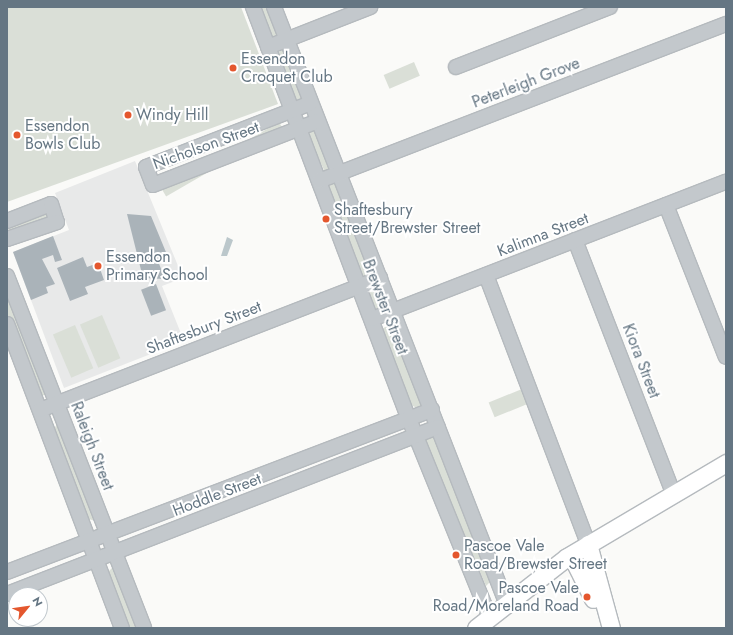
<!DOCTYPE html>
<style>
body{margin:0}
#map{position:relative;width:733px;height:635px;overflow:hidden;background:#fafaf8;font-family:Jost,sans-serif}
div>[style]{position:absolute}
.built>*{inset:0;background:#e8e9e9}
.green>*{inset:0;background:#dadfd7;transform-origin:0 0}
.water>*{inset:0;background:#bbc7cb}
.building>*{inset:0;background:#aab3b9;transform-origin:0 0}
.roads{filter:drop-shadow(1px 0 #b5babe) drop-shadow(-1px 0 #b5babe) drop-shadow(0 1px #b5babe) drop-shadow(0 -1px #b5babe)}
.minor>*{height:14px;margin:-7px;padding:0 7px;transform-origin:7px;border-radius:7px;background:#c3c8cc}
.major>*{height:17px;margin:-8.5px;padding:0 8.5px;transform-origin:8.5px;border-radius:8.5px;background:#fff}
.dots>*{width:11px;height:11px;translate:-50% -50%;box-sizing:border-box;border:2px solid #fff;border-radius:50%}
span{translate:-50% -50%;white-space:nowrap;text-align:center;line-height:1.15;-webkit-text-stroke:4px #fff;paint-order:stroke}
.poi-label{font-size:16px;color:#657683}
.left{translate:0 -50%;text-align:left}
.right{translate:-100% -50%;text-align:right}
.street-label{font-size:16px;color:#657683}
.frame{position:absolute;inset:0;border:8px solid #657683;pointer-events:none}
.north{position:absolute;left:8px;top:587px;width:40px;height:40px;box-sizing:border-box;background:#fff;border:1px solid #c1c8cd;border-radius:50%;rotate:61deg;font-size:11px;font-weight:700;line-height:16px;text-align:center;color:#657683}
.north::after{content:'';display:block;margin:auto;width:14px;height:18px;background:#e4572e;clip-path:polygon(50% 0,100% 100%,50% 72%,0 100%)}
</style>
<div id="map">
<div class="built">
<div style="clip-path:polygon(135px 161px,183px 278px,162px 286px,184px 341px,64px 388px,13px 252px,69px 230px,55px 193px)"></div>
</div>
<div class="green">
<div style="clip-path:polygon(7px 7px,241px 7px,278px 104px,7px 202px)"></div>
<div style="clip-path:polygon(257px 7px,271px 7px,277px 35px,271px 37px)"></div>
<div style="clip-path:polygon(281px 50px,285px 51px,304px 100px,295px 103px,277px 54px)"></div>
<div style="left:414px;top:62px;width:15px;height:33px;rotate:67deg"></div>
<div style="left:279px;top:122px;width:8px;height:135px;rotate:60deg"></div>
<div style="clip-path:polygon(312px 131px,316px 131px,331px 168px,325px 172px,308px 136px)"></div>
<div style="clip-path:polygon(336px 182px,372px 271px,362px 278px,327px 187px)"></div>
<div style="clip-path:polygon(46px 210px,50px 219px,8px 231px,9px 226px)"></div>
<div style="clip-path:polygon(7px 286px,46px 394px,42px 396px,38px 393px,7px 314px)"></div>
<div style="clip-path:polygon(377px 288px,383px 305px,378px 309px,374px 308px,368px 295px,370px 289px)"></div>
<div style="left:102px;top:315px;width:47px;height:24px;rotate:67deg"></div>
<div style="clip-path:polygon(390px 324px,422px 404px,417px 408px,411px 405px,382px 329px)"></div>
<div style="left:75px;top:325px;width:47px;height:24px;rotate:67deg"></div>
<div style="left:522px;top:389px;width:16px;height:36px;rotate:68deg"></div>
<div style="clip-path:polygon(58px 424px,97px 515px,95px 521px,86px 518px,52px 430px)"></div>
<div style="clip-path:polygon(427px 437px,435px 437px,491px 581px,486px 586px,425px 442px)"></div>
<div style="clip-path:polygon(114px 566px,140px 628px,128px 628px,107px 573px)"></div>
</div>
<div class="water">
<div style="clip-path:polygon(227px 237px,233px 240px,227px 256px,221px 256px)"></div>
</div>
<div class="building">
<div style="clip-path:polygon(127px 214px,151px 216px,168px 257px,158px 261px,165px 279px,143px 278px)"></div>
<div style="clip-path:polygon(53px 236px,62px 260px,55px 262px,53px 255px,42px 259px,55px 284px,46px 287px,48px 293px,31px 300px,13px 252px)"></div>
<div style="clip-path:polygon(83px 257px,87px 267px,98px 263px,104px 280px,85px 287px,88px 294px,70px 301px,57px 268px)"></div>
<div style="left:156px;top:284px;width:28px;height:16px;rotate:69deg"></div>
</div>
<div class="roads">
<div class="minor">
<div style="left:253px;top:7px;width:441px;rotate:69.3deg"></div>
<div style="left:409px;top:419px;width:215px;rotate:67.9deg"></div>
<div style="left:274px;top:7px;width:642px;rotate:68.71deg"></div>
<div style="left:268px;top:47px;width:110px;rotate:-21.4deg"></div>
<div style="left:456px;top:67px;width:165px;rotate:-21.3deg"></div>
<div style="left:311px;top:103px;width:177px;rotate:158.8deg"></div>
<div style="left:146px;top:167px;width:19px;rotate:69deg"></div>
<div style="left:153px;top:185px;width:177px;rotate:-21.2deg"></div>
<div style="left:319px;top:181px;width:436px;rotate:-21.1deg"></div>
<div style="left:666px;top:205px;width:163px;rotate:68.5deg"></div>
<div style="left:7px;top:221px;width:47px;rotate:-21.1deg"></div>
<div style="left:51px;top:204px;width:19px;rotate:72deg"></div>
<div style="left:57px;top:222px;width:53px;rotate:161.2deg"></div>
<div style="left:575px;top:240px;width:274px;rotate:68.8deg"></div>
<div style="left:486px;top:275px;width:288px;rotate:69.2deg"></div>
<div style="left:7px;top:276px;width:378px;rotate:68.7deg"></div>
<div style="left:372px;top:319px;width:380px;rotate:-21.2deg"></div>
<div style="left:7px;top:324px;width:325px;rotate:69.3deg"></div>
<div style="left:40px;top:410px;width:365px;rotate:-21.2deg"></div>
<div style="left:7px;top:572px;width:455px;rotate:-20.9deg"></div>
<div style="left:7px;top:594px;width:462px;rotate:-21.2deg"></div>
</div>
<div class="major">
<div style="left:588px;top:544px;width:87px;rotate:74.7deg"></div>
<div style="left:571px;top:555px;width:49px;rotate:63.4deg"></div>
<div style="left:476px;top:628px;width:115px;rotate:-38deg"></div>
<div style="left:567px;top:557px;width:185px;rotate:-30.6deg"></div>
</div>
</div>
<div class="dots">
<div style="left:233px;top:68px;background:#e4572e"></div>
<div style="left:128px;top:115px;background:#e4572e"></div>
<div style="left:17px;top:135px;background:#e4572e"></div>
<div style="left:326px;top:219px;background:#e4572e"></div>
<div style="left:98px;top:266px;background:#e4572e"></div>
<div style="left:456px;top:555px;background:#e4572e"></div>
<div style="left:587px;top:597px;background:#e4572e"></div>
</div>
<div class="poi-label">
<span class="left" style="left:241px;top:68px">Essendon<br>Croquet Club</span>
<span class="left" style="left:136px;top:115px">Windy Hill</span>
<span class="left" style="left:25px;top:135px">Essendon<br>Bowls Club</span>
<span class="left" style="left:334px;top:219px">Shaftesbury<br>Street/Brewster Street</span>
<span class="left" style="left:106px;top:266px">Essendon<br>Primary School</span>
<span class="left" style="left:464px;top:555px">Pascoe Vale<br>Road/Brewster Street</span>
<span class="right" style="left:579px;top:597px">Pascoe Vale<br>Road/Moreland Road</span>
</div>
<div class="street-label">
<span style="left:526px;top:83px;rotate:-21deg">Peterleigh Grove</span>
<span style="left:206px;top:146px;rotate:-20deg">Nicholson Street</span>
<span style="left:543px;top:235px;rotate:-21deg">Kalimna Street</span>
<span style="left:385px;top:307px;rotate:69deg">Brewster Street</span>
<span style="left:204px;top:328px;rotate:-21deg">Shaftesbury Street</span>
<span style="left:641px;top:361px;rotate:69deg">Kiora Street</span>
<span style="left:92px;top:446px;rotate:69deg">Raleigh Street</span>
<span style="left:217px;top:495px;rotate:-21deg">Hoddle Street</span>
</div>
<div class="frame"></div>
<div class="north">N</div>
</div>
